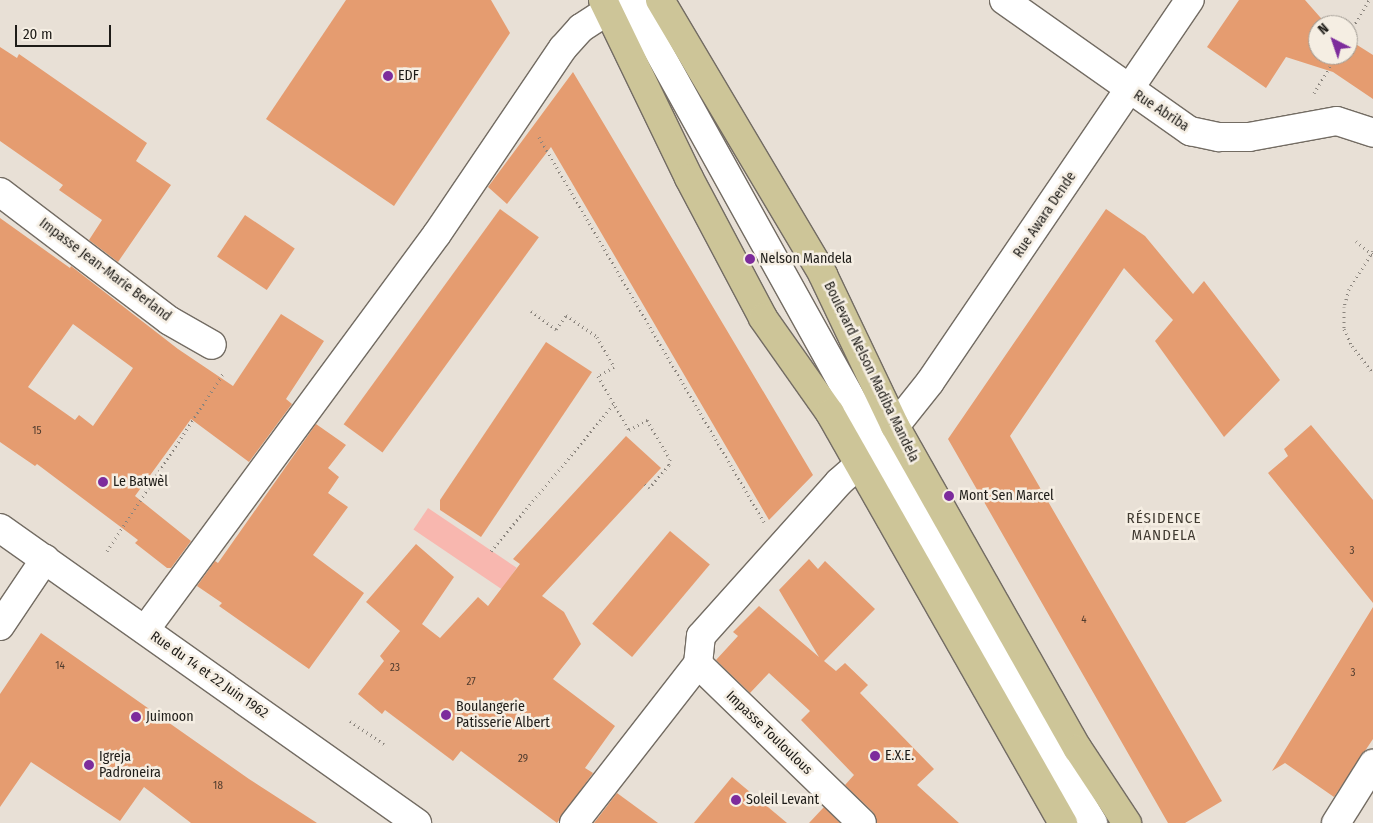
<!DOCTYPE html>
<meta charset="utf-8">
<style>
body{margin:0}
#map{position:relative;width:1373px;height:823px;overflow:hidden;background:#e8e0d6;font-family:"Fira Sans Condensed",sans-serif}
div>[style]{position:absolute}
.green>*{inset:0;background:#f8b7af;transform-origin:0 0}
.building>*{inset:0;background:#e59c70;transform-origin:0 0}
.path>*{height:3px;margin-top:-1.5px;transform-origin:0;background:repeating-linear-gradient(90deg,#8a847d 0 1px,transparent 0 5px)}
.roads{filter:drop-shadow(1px 0 #736c63) drop-shadow(-1px 0 #736c63) drop-shadow(0 1px #736c63) drop-shadow(0 -1px #736c63)}
.minor>*{height:28px;margin:-14px;padding:0 14px;transform-origin:14px;border-radius:14px;background:#fff}
.major>*{height:28px;margin:-14px;padding:0 14px;transform-origin:14px;border-radius:14px;background:#cdc598}
.dots>*{width:14px;height:14px;translate:-50% -50%;box-sizing:border-box;border:2px solid #f5eee3;border-radius:50%}
span{translate:-50% -50%;white-space:nowrap;text-align:center;line-height:1.15;-webkit-text-stroke:5px #f5eee3;paint-order:stroke}
.number-label{font-size:11px;color:#503c2e}
.number-label span{-webkit-text-stroke-width:0}
.poi-label{font-size:14px;color:#1e1c18}
.left{translate:0 -50%;text-align:left}
.street-label{font-size:14px;color:#1e1c18}
.neighbourhood-label{font-size:15px;color:#403a31;letter-spacing:1px}
.north{position:absolute;left:1308px;top:15px;width:50px;height:50px;box-sizing:border-box;background:#f5eee3;border:1px solid #9f9a92;border-radius:50%;rotate:319deg;font-size:14px;font-weight:700;line-height:20px;text-align:center;color:#1e1c18}
.north::after{content:'';display:block;margin:auto;width:18px;height:22px;background:#7d2c9c;clip-path:polygon(50% 0,100% 100%,50% 72%,0 100%)}
.scale{position:absolute;left:15px;top:25px;width:96px;height:22px;box-sizing:border-box;border:2px solid #1e1c18;border-top:0;padding-left:6px;font-size:15px;line-height:18px;white-space:nowrap;color:#1e1c18;-webkit-text-stroke:4px #f5eee3;paint-order:stroke}
</style>
<div id="map">
<div class="green">
<div style="left:428px;top:508px;width:107px;height:26px;rotate:34deg"></div>
</div>
<div class="building">
<div style="clip-path:polygon(346px 0,491px 0,510px 33px,394px 206px,266px 119px)"></div>
<div style="clip-path:polygon(1239px 0,1305px 0,1327px 25px,1318px 25px,1318px 55px,1348px 55px,1348px 50px,1354px 43px,1373px 55px,1373px 99px,1333px 72px,1286px 57px,1266px 88px,1207px 47px)"></div>
<div style="clip-path:polygon(0 47px,17px 58px,19px 54px,147px 143px,136px 161px,171px 185px,118px 262px,89px 240px,102px 220px,59px 190px,63px 185px,0 141px)"></div>
<div style="clip-path:polygon(573px 72px,813px 475px,769px 520px,551px 147px,507px 204px,488px 187px)"></div>
<div style="left:500px;top:209px;width:48px;height:266px;rotate:36deg"></div>
<div style="clip-path:polygon(1106px 209px,1145px 236px,1193px 294px,1204px 281px,1280px 380px,1224px 437px,1155px 341px,1173px 320px,1124px 268px,1010px 436px,1222px 801px,1185px 823px,1168px 823px,948px 439px)"></div>
<div style="left:245px;top:215px;width:60px;height:50px;rotate:34deg"></div>
<div style="clip-path:polygon(evenodd,0 218px,70px 268px,71px 266px,178px 349px,233px 386px,281px 314px,324px 341px,286px 399px,292px 404px,249px 462px,191px 419px,135px 496px,191px 541px,171px 568px,167px 568px,135px 543px,138px 540px,37px 464px,35px 466px,0 442px,0 218px,73px 324px,133px 368px,93px 426px,79px 415px,75px 420px,28px 387px,73px 324px)"></div>
<div style="clip-path:polygon(546px 342px,592px 372px,481px 537px,440px 510px,440px 500px)"></div>
<div style="clip-path:polygon(316px 424px,346px 445px,328px 468px,339px 477px,328px 493px,348px 507px,313px 555px,364px 593px,309px 669px,219px 606px,222px 603px,197px 586px,215px 561px,218px 563px)"></div>
<div style="clip-path:polygon(1311px 425px,1373px 500px,1373px 603px,1268px 473px,1288px 456px,1284px 449px)"></div>
<div style="clip-path:polygon(626px 436px,661px 468px,542px 596px,564px 612px,581px 644px,553px 679px,615px 726px,585px 768px,593px 773px,557px 823px,461px 751px,453px 761px,385px 710px,382px 714px,358px 694px,384px 661px,380px 656px,400px 631px,366px 602px,416px 544px,454px 577px,422px 624px,440px 638px,478px 597px,488px 606px,520px 564px,513px 559px)"></div>
<div style="left:670px;top:531px;width:52px;height:121px;rotate:40deg"></div>
<div style="clip-path:polygon(809px 559px,818px 569px,825px 561px,875px 609px,824px 661px,836px 671px,845px 663px,868px 685px,860px 693px,934px 769px,917px 785px,959px 823px,877px 823px,873px 812px,845px 785px,854px 775px,801px 720px,810px 711px,769px 673px,750px 693px,716px 660px,738px 636px,733px 632px,759px 606px,819px 657px,779px 590px)"></div>
<div style="clip-path:polygon(1373px 607px,1373px 739px,1334px 797px,1285px 763px,1272px 771px)"></div>
<div style="clip-path:polygon(41px 633px,249px 779px,317px 823px,191px 823px,144px 787px,120px 821px,31px 762px,0 807px,0 694px)"></div>
<div style="clip-path:polygon(732px 777px,787px 823px,694px 823px)"></div>
<div style="clip-path:polygon(617px 793px,658px 823px,594px 823px)"></div>
<div style="clip-path:polygon(824px 807px,840px 823px,809px 823px)"></div>
</div>
<div class="path">
<div style="left:1348px;top:36px;width:42px;rotate:-59.7deg"></div>
<div style="left:1314px;top:93px;width:44px;rotate:-58.8deg"></div>
<div style="left:539px;top:137px;width:446px;rotate:59.7deg"></div>
<div style="left:1356px;top:241px;width:22px;rotate:39deg"></div>
<div style="left:1373px;top:251px;width:45px;rotate:122.3deg"></div>
<div style="left:1349px;top:289px;width:19px;rotate:106deg"></div>
<div style="left:1344px;top:307px;width:22px;rotate:90deg"></div>
<div style="left:1344px;top:329px;width:19px;rotate:65deg"></div>
<div style="left:1352px;top:346px;width:34px;rotate:52deg"></div>
<div style="left:531px;top:311px;width:31px;rotate:36deg"></div>
<div style="left:556px;top:329px;width:17px;rotate:-54deg"></div>
<div style="left:566px;top:315px;width:38px;rotate:35deg"></div>
<div style="left:597px;top:337px;width:34px;rotate:60deg"></div>
<div style="left:614px;top:367px;width:18px;rotate:151deg"></div>
<div style="left:598px;top:376px;width:62px;rotate:60.1deg"></div>
<div style="left:629px;top:430px;width:21px;rotate:-29deg"></div>
<div style="left:647px;top:420px;width:45px;rotate:59.5deg"></div>
<div style="left:670px;top:459px;width:6px;rotate:99deg"></div>
<div style="left:669px;top:465px;width:30px;rotate:131deg"></div>
<div style="left:649px;top:488px;width:6px;rotate:-135deg"></div>
<div style="left:107px;top:551px;width:212px;rotate:-56.8deg"></div>
<div style="left:491px;top:551px;width:192px;rotate:-50.1deg"></div>
<div style="left:350px;top:721px;width:41px;rotate:34.1deg"></div>
</div>
<div class="roads">
<div class="minor">
<div style="left:630px;top:0;width:763px;rotate:60.98deg"></div>
<div style="left:1000px;top:667px;width:182px;rotate:59.2deg"></div>
<div style="left:1004px;top:0;width:228px;rotate:35.2deg"></div>
<div style="left:1190px;top:131px;width:30px;rotate:12deg"></div>
<div style="left:1219px;top:137px;width:30px"></div>
<div style="left:1249px;top:137px;width:89px;rotate:-10.3deg"></div>
<div style="left:1337px;top:121px;width:38px;rotate:18deg"></div>
<div style="left:0;top:192px;width:213px;rotate:37.2deg"></div>
<div style="left:170px;top:321px;width:48px;rotate:29.7deg"></div>
<div style="left:895px;top:426px;width:56px;rotate:-51.5deg"></div>
<div style="left:930px;top:382px;width:462px;rotate:-55.8deg"></div>
<div style="left:0;top:528px;width:511px;rotate:35.28deg"></div>
<div style="left:0;top:626px;width:81px;rotate:-56.1deg"></div>
<div style="left:145px;top:630px;width:492px;rotate:-53.6deg"></div>
<div style="left:437px;top:234px;width:225px;rotate:-55.9deg"></div>
<div style="left:563px;top:48px;width:27px;rotate:-48deg"></div>
<div style="left:581px;top:28px;width:33px;rotate:-33deg"></div>
<div style="left:698px;top:664px;width:228px;rotate:44.1deg"></div>
<div style="left:574px;top:823px;width:202px;rotate:-52.1deg"></div>
<div style="left:698px;top:664px;width:28px;rotate:-84deg"></div>
<div style="left:701px;top:636px;width:207px;rotate:-48.1deg"></div>
<div style="left:839px;top:482px;width:28px;rotate:-41deg"></div>
<div style="left:1336px;top:823px;width:70px;rotate:-57.9deg"></div>
</div>
<div class="major">
<div style="left:603px;top:0;width:198px;rotate:64.2deg"></div>
<div style="left:689px;top:178px;width:158px;rotate:62.1deg"></div>
<div style="left:763px;top:318px;width:116px;rotate:54.8deg"></div>
<div style="left:830px;top:413px;width:472px;rotate:60.4deg"></div>
<div style="left:660px;top:0;width:320px;rotate:59.3deg"></div>
<div style="left:823px;top:275px;width:167px;rotate:64.5deg"></div>
<div style="left:895px;top:426px;width:371px;rotate:60.5deg"></div>
<div style="left:1078px;top:749px;width:89px;rotate:56.5deg"></div>
</div>
</div>
<div class="dots">
<div style="left:388px;top:76px;background:#7d2c9c"></div>
<div style="left:750px;top:259px;background:#7d2c9c"></div>
<div style="left:103px;top:482px;background:#7d2c9c"></div>
<div style="left:949px;top:496px;background:#7d2c9c"></div>
<div style="left:446px;top:715px;background:#7d2c9c"></div>
<div style="left:136px;top:717px;background:#7d2c9c"></div>
<div style="left:875px;top:756px;background:#7d2c9c"></div>
<div style="left:89px;top:765px;background:#7d2c9c"></div>
<div style="left:736px;top:800px;background:#7d2c9c"></div>
</div>
<div class="number-label">
<span style="left:37px;top:431px">15</span>
<span style="left:1352px;top:551px">3</span>
<span style="left:1084px;top:620px">4</span>
<span style="left:60px;top:666px">14</span>
<span style="left:395px;top:668px">23</span>
<span style="left:1353px;top:673px">3</span>
<span style="left:471px;top:682px">27</span>
<span style="left:523px;top:759px">29</span>
<span style="left:218px;top:786px">18</span>
</div>
<div class="poi-label">
<span class="left" style="left:398px;top:76px">EDF</span>
<span class="left" style="left:760px;top:259px">Nelson Mandela</span>
<span class="left" style="left:113px;top:482px">Le Batwèl</span>
<span class="left" style="left:959px;top:496px">Mont Sen Marcel</span>
<span class="left" style="left:456px;top:715px">Boulangerie<br>Patisserie Albert</span>
<span class="left" style="left:146px;top:717px">Juimoon</span>
<span class="left" style="left:885px;top:756px">E.X.E.</span>
<span class="left" style="left:99px;top:765px">Igreja<br>Padroneira</span>
<span class="left" style="left:746px;top:800px">Soleil Levant</span>
</div>
<div class="street-label">
<span style="left:1161px;top:111px;rotate:33deg">Rue Abriba</span>
<span style="left:1045px;top:215px;rotate:-56deg">Rue Awara Dende</span>
<span style="left:105px;top:270px;rotate:37deg">Impasse Jean-Marie Berland</span>
<span style="left:871px;top:372px;rotate:64deg">Boulevard Nelson Madiba Mandela</span>
<span style="left:209px;top:675px;rotate:35deg">Rue du 14 et 22 Juin 1962</span>
<span style="left:769px;top:733px;rotate:44deg">Impasse Touloulous</span>
</div>
<div class="neighbourhood-label">
<span style="left:1164px;top:527px">RÉSIDENCE<br>MANDELA</span>
</div>
<div class="north">N</div>
<div class="scale">20 m</div>
</div>
